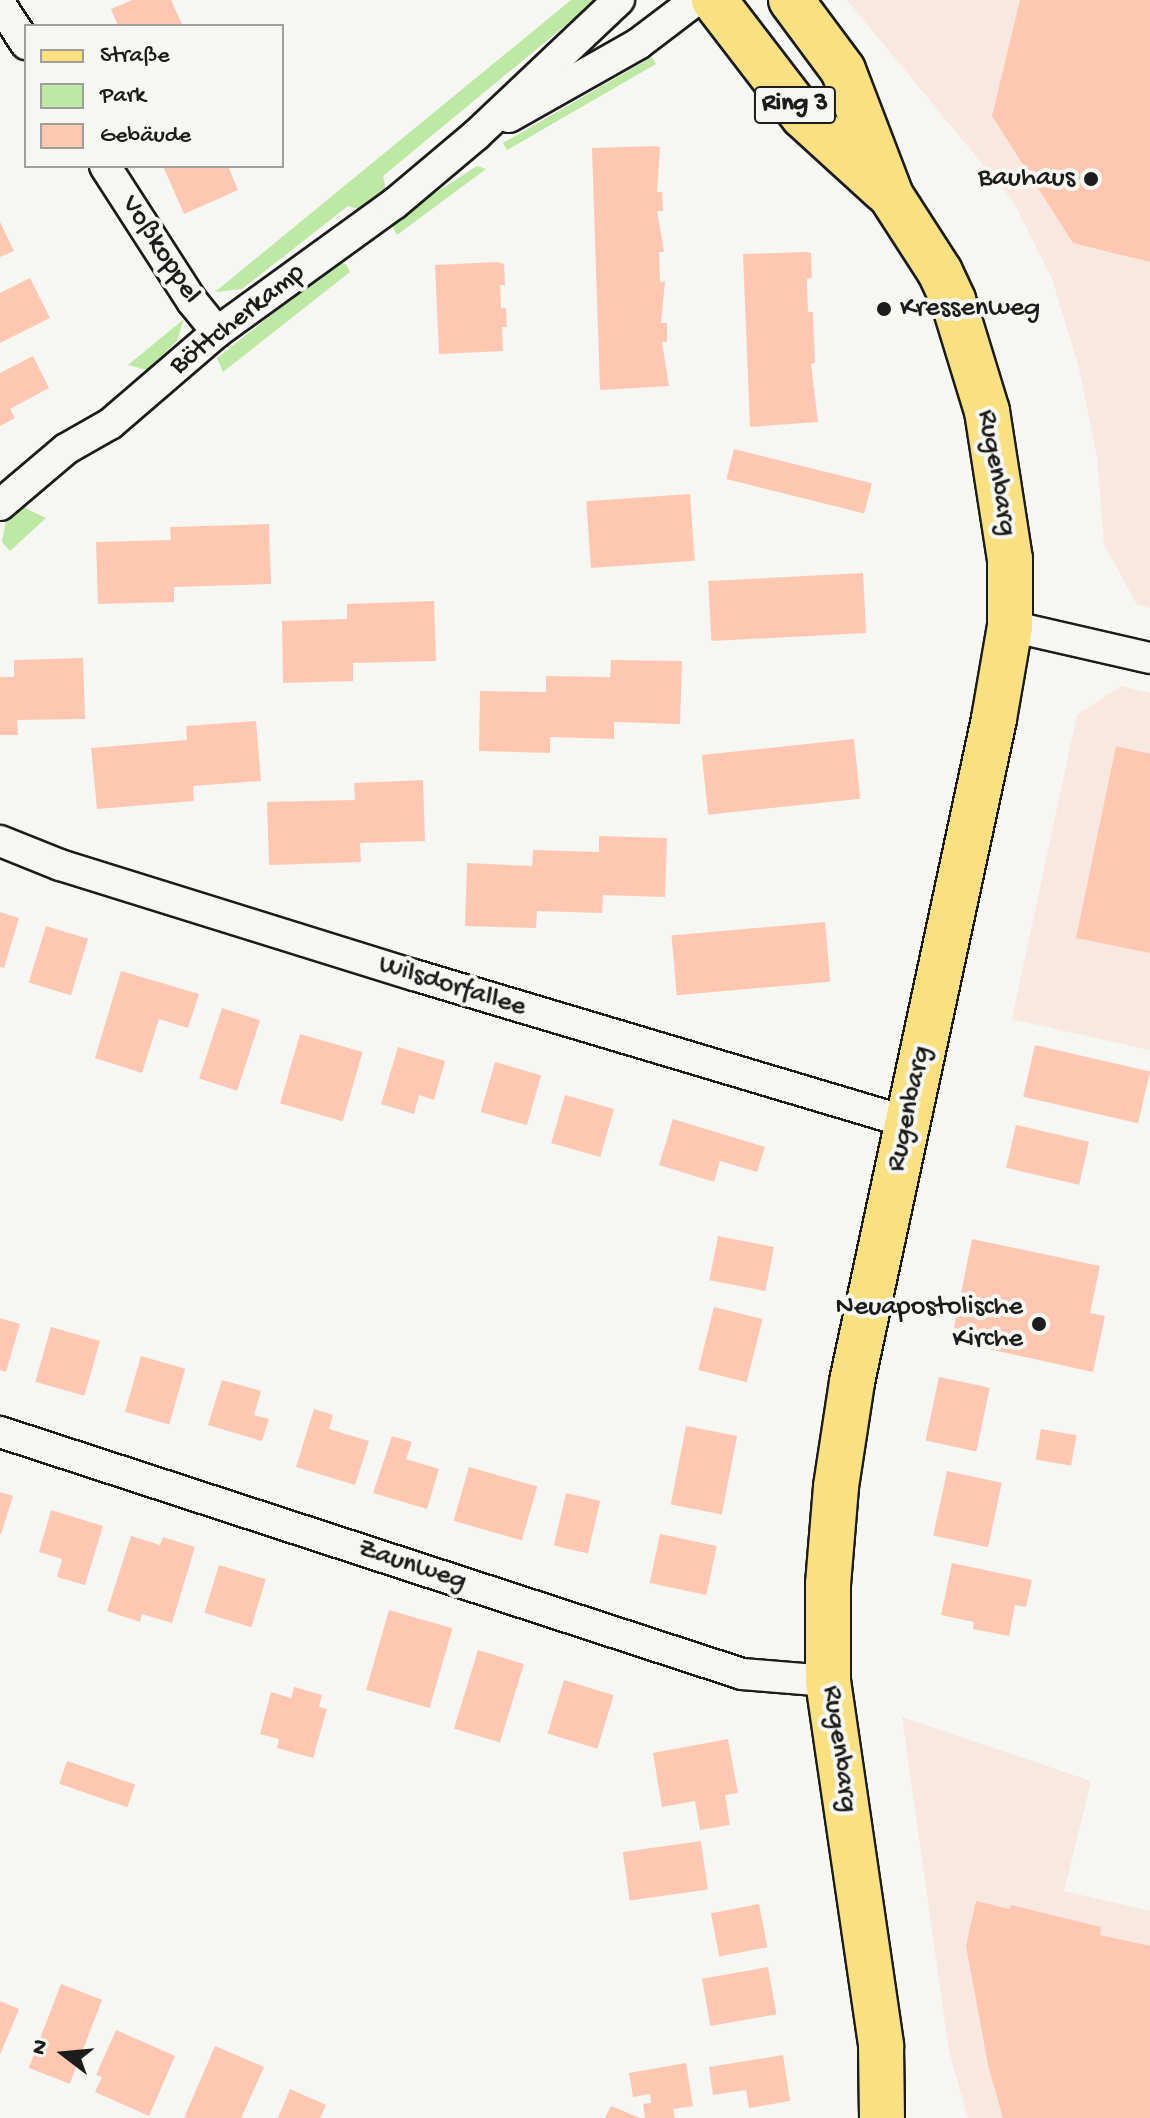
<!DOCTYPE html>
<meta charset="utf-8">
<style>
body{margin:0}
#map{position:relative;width:1150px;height:2118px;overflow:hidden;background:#f6f6f2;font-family:"Gochi Hand",sans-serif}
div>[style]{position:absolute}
.built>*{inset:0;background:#f9e8df}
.green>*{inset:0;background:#bee9a5;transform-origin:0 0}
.building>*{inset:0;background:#ffc7b2;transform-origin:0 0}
.roads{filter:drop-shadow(2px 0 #1c1c1c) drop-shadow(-2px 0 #1c1c1c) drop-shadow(0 2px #1c1c1c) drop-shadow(0 -2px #1c1c1c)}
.minor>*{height:30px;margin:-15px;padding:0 15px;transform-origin:15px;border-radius:15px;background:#f6f6f2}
.primary>*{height:44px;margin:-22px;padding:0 22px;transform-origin:22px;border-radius:22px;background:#f9e181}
.dots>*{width:22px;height:22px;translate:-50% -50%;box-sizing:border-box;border:4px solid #f6f6f2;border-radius:50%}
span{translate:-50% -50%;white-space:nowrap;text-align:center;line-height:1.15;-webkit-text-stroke:8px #f6f6f2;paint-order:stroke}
.shield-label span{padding:2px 6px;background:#f6f6f2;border:2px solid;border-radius:6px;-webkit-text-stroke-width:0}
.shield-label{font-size:26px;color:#1c1c1c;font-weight:700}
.poi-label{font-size:28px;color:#1c1c1c}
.right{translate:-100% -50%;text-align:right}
.left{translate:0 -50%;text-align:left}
.street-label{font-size:28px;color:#1c1c1c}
.legend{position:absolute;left:24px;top:24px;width:260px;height:144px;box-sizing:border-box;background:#f6f6f2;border:2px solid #9f9f9c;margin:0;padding:10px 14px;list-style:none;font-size:24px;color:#1c1c1c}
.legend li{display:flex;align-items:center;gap:16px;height:40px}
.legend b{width:40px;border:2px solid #9f9f9c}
.north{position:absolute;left:24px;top:2014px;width:80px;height:80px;-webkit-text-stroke:6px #f6f6f2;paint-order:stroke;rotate:286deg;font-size:22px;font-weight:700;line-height:32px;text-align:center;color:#1c1c1c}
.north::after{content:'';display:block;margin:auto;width:28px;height:36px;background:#1c1c1c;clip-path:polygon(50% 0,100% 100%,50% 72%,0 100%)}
</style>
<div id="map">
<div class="built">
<div style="clip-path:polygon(847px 0,1150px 0,1150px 608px,1137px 605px,1104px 544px,1097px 456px,1078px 364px,1052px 279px,1013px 201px)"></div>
<div style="clip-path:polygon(1121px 686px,1150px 693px,1150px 1050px,1012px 1019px,1077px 715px)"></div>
<div style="clip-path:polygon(902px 1717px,1091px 1781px,1064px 1891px,1150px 1911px,1150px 2118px,968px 2118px,949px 2051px)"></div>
</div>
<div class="green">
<div style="clip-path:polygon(571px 0,596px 0,383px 176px,387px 195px,367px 212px,348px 206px,242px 289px,215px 292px)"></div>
<div style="left:652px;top:57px;width:8px;height:172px;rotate:60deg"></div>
<div style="clip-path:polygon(477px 166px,486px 169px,397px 235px,390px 222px)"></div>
<div style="clip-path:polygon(337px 263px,346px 264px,350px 272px,223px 372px,217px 358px)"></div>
<div style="clip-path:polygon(184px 319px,177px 341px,147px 370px,128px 365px)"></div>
<div style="clip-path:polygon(17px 504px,46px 518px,10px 551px,2px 542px,7px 513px)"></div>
</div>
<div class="building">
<div style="clip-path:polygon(132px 0,171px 0,183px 26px,118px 26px,111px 9px)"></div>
<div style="clip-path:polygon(1020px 0,1150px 0,1150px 262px,1073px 243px,992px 116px)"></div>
<div style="clip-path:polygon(655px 146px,660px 147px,657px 192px,662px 192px,663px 211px,657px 211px,664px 252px,659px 252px,660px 282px,665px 281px,661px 323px,667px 323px,667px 342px,662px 342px,669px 386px,600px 390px,592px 148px)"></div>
<div style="clip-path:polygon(163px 166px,228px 166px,238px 190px,184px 214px)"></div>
<div style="clip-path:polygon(0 222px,14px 251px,0 257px)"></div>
<div style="clip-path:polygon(806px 252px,811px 253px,812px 278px,807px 279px,808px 312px,813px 312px,815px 363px,811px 364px,818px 422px,750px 427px,743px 254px)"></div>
<div style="clip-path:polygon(498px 262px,504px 264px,505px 285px,500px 285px,501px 308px,506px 308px,507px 327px,502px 327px,503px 351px,439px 354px,435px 265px)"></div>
<div style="clip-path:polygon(30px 278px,50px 318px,0 343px,0 293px)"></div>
<div style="clip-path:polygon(33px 356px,49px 388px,10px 409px,15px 418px,0 426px,0 373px)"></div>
<div style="left:734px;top:449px;width:142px;height:31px;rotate:14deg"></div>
<div style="left:690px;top:494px;width:67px;height:104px;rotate:86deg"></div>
<div style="clip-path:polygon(269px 524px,271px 584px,174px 587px,174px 602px,98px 604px,96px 542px,171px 540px,170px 527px)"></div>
<div style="left:863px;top:573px;width:60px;height:155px;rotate:87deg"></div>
<div style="clip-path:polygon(434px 601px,436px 661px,353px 663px,353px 681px,283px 683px,282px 621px,347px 619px,347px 604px)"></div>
<div style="clip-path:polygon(83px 658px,85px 719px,17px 720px,18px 735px,0 735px,0 677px,14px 677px,14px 660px)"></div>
<div style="clip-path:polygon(611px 660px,682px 661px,680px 724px,614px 722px,614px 739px,550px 737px,550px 753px,479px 751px,480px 691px,546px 692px,546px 676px,610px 677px)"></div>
<div style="clip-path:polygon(256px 721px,261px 781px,193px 786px,194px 801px,97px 809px,91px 748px,187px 740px,186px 726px)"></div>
<div style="left:854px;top:739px;width:60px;height:153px;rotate:84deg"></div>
<div style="clip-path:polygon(1116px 746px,1150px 754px,1150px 953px,1076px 938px)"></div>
<div style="clip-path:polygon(423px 780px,425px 841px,360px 843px,361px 862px,269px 865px,267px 802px,355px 800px,354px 783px)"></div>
<div style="clip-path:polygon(599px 836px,667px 838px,665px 897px,603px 895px,602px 913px,537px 911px,536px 928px,465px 926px,467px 863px,532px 866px,533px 850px,599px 852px)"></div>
<div style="clip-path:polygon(0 912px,19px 918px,4px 968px,0 967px)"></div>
<div style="left:825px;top:922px;width:60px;height:154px;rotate:85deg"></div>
<div style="left:46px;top:926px;width:44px;height:59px;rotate:17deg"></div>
<div style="clip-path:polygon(121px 971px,199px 994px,188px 1028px,159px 1019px,142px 1073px,95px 1058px)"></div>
<div style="left:222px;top:1008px;width:40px;height:74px;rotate:18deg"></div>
<div style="left:300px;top:1034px;width:65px;height:72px;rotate:16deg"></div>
<div style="left:1035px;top:1045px;width:118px;height:53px;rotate:13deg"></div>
<div style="clip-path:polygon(398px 1047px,445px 1061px,434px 1100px,419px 1095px,414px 1114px,381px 1104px)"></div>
<div style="left:495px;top:1062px;width:48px;height:52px;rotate:16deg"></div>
<div style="left:565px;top:1095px;width:51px;height:50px;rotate:16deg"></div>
<div style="clip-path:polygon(673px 1119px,765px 1147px,757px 1172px,720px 1161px,714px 1182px,659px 1165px)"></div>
<div style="left:1016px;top:1125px;width:75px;height:44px;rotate:13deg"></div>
<div style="left:718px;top:1236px;width:57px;height:45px;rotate:11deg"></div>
<div style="clip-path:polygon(972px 1239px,1100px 1266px,1090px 1313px,1105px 1316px,1093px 1372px,970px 1345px,973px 1331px,954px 1328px)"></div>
<div style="left:714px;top:1307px;width:50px;height:65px;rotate:14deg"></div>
<div style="clip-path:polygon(0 1318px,20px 1324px,6px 1372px,0 1370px)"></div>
<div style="left:51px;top:1327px;width:51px;height:57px;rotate:16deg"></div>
<div style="left:141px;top:1356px;width:46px;height:58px;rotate:16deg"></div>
<div style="left:939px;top:1377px;width:52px;height:65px;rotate:12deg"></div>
<div style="clip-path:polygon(222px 1380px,261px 1391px,254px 1415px,269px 1419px,262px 1441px,208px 1425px)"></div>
<div style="clip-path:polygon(314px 1409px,333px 1415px,329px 1429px,369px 1441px,355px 1485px,296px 1467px)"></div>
<div style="left:686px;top:1426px;width:52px;height:80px;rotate:11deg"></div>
<div style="left:1041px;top:1429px;width:36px;height:31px;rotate:10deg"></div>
<div style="clip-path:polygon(392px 1436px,412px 1442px,406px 1459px,439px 1469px,427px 1509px,373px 1493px)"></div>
<div style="left:469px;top:1467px;width:71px;height:56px;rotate:16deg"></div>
<div style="left:947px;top:1471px;width:56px;height:66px;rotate:12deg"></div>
<div style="clip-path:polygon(0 1492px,13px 1496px,1px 1534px,0 1534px)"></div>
<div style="left:566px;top:1493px;width:35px;height:54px;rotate:13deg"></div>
<div style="clip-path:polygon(51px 1510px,103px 1526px,85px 1585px,57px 1577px,62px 1559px,39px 1552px)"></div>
<div style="left:660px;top:1534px;width:58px;height:50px;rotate:12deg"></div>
<div style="clip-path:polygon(131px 1536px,160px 1545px,163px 1537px,195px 1547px,172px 1623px,142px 1614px,140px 1622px,107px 1611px)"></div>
<div style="clip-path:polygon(952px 1563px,1032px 1580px,1026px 1607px,1015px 1605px,1009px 1636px,973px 1629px,974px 1622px,941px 1615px)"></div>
<div style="left:219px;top:1565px;width:49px;height:50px;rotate:17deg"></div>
<div style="left:389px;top:1610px;width:66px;height:83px;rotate:16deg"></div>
<div style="left:478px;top:1650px;width:48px;height:82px;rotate:17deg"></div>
<div style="left:564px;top:1680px;width:52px;height:56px;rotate:17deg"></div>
<div style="clip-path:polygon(294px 1687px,322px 1695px,319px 1707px,327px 1709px,313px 1758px,277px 1748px,279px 1739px,260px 1734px,271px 1692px,291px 1698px)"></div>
<div style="clip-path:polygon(728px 1739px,738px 1793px,725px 1795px,730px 1825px,700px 1830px,695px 1801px,662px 1807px,653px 1753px)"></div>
<div style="left:67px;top:1761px;width:72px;height:24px;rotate:19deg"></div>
<div style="left:701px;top:1841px;width:49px;height:79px;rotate:82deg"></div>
<div style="clip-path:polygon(976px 1901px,1010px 1909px,1011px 1905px,1101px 1927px,1100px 1935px,1150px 1946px,1150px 2118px,1003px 2118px,988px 2065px,966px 1946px)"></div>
<div style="left:759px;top:1904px;width:44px;height:49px;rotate:79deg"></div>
<div style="left:768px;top:1967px;width:48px;height:67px;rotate:80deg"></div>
<div style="left:61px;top:1984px;width:44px;height:90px;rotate:21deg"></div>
<div style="clip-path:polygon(0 2001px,19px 2009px,0 2055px)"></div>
<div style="clip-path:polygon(116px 2030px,175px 2056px,149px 2116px,95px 2092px,102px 2077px,96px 2075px)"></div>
<div style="clip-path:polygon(215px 2046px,264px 2067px,241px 2118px,184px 2118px)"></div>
<div style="clip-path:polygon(783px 2055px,790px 2101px,749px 2108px,746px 2090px,713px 2095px,709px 2067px)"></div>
<div style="clip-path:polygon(686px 2063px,693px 2106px,673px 2109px,675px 2118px,645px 2118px,643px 2104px,651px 2103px,650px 2094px,633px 2097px,629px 2073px)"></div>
<div style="clip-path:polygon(290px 2089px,326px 2105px,320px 2118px,278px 2118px)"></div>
<div style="clip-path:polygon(611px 2106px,640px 2118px,605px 2118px)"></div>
</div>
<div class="roads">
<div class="minor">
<div style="left:0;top:4px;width:48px;rotate:57deg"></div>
<div style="left:509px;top:117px;width:148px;rotate:-29.5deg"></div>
<div style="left:638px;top:44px;width:73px;rotate:-37.2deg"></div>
<div style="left:105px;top:166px;width:161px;rotate:57.2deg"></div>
<div style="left:192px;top:301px;width:40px;rotate:51deg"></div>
<div style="left:0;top:505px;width:87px;rotate:-40.3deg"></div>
<div style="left:66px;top:449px;width:51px;rotate:-29.6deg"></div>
<div style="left:110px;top:424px;width:141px;rotate:-40.7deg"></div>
<div style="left:217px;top:332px;width:218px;rotate:-35.9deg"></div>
<div style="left:394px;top:204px;width:107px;rotate:-40.1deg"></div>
<div style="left:476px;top:135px;width:197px;rotate:-43.4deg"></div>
<div style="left:1010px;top:626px;width:144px;rotate:12.9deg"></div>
<div style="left:0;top:841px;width:65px;rotate:21.8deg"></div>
<div style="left:60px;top:865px;width:371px;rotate:17.3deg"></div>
<div style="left:414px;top:975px;width:514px;rotate:16.6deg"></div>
<div style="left:0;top:1432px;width:780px;rotate:18.06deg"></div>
<div style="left:742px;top:1674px;width:86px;rotate:4.7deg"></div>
</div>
<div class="primary">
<div style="left:714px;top:0;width:146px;rotate:52.5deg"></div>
<div style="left:803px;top:116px;width:111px;rotate:42.4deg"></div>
<div style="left:791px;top:0;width:87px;rotate:53.4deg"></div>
<div style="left:843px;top:70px;width:135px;rotate:69.1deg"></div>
<div style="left:891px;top:196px;width:90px;rotate:57.2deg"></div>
<div style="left:940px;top:272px;width:31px;rotate:65deg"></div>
<div style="left:953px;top:300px;width:116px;rotate:73deg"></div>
<div style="left:987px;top:411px;width:150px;rotate:81.2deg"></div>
<div style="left:1010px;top:559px;width:67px;rotate:90deg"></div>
<div style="left:1010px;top:626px;width:94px;rotate:99.8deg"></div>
<div style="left:994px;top:719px;width:678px;rotate:102.09deg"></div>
<div style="left:852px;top:1382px;width:106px;rotate:98.7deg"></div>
<div style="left:836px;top:1487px;width:97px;rotate:94.7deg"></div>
<div style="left:828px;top:1584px;width:97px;rotate:90deg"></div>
<div style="left:828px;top:1681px;width:369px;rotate:81.7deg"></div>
<div style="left:881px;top:2046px;width:72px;rotate:89.2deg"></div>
</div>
</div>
<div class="dots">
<div style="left:1091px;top:179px;background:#1c1c1c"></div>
<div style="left:884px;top:309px;background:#1c1c1c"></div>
<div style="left:1039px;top:1324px;background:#1c1c1c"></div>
</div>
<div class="shield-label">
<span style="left:795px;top:105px">Ring 3</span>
</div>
<div class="poi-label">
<span class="right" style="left:1075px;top:179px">Bauhaus</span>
<span class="left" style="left:900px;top:309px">Kressenweg</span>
<span class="right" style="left:1023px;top:1324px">Neuapostolische<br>Kirche</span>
</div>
<div class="street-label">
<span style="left:160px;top:250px;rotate:57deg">Voßkoppel</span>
<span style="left:238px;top:320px;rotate:-38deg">Böttcherkamp</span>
<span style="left:996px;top:473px;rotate:80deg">Rugenbarg</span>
<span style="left:452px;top:987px;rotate:17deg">Wilsdorfallee</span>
<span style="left:910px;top:1109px;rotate:-78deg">Rugenbarg</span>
<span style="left:412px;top:1566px;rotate:18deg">Zaunweg</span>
<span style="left:839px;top:1749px;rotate:82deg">Rugenbarg</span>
</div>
<ul class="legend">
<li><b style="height:10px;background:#f9e181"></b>Straße</li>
<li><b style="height:22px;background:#bee9a5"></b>Park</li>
<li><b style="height:22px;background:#ffc7b2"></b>Gebäude</li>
</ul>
<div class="north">N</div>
</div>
